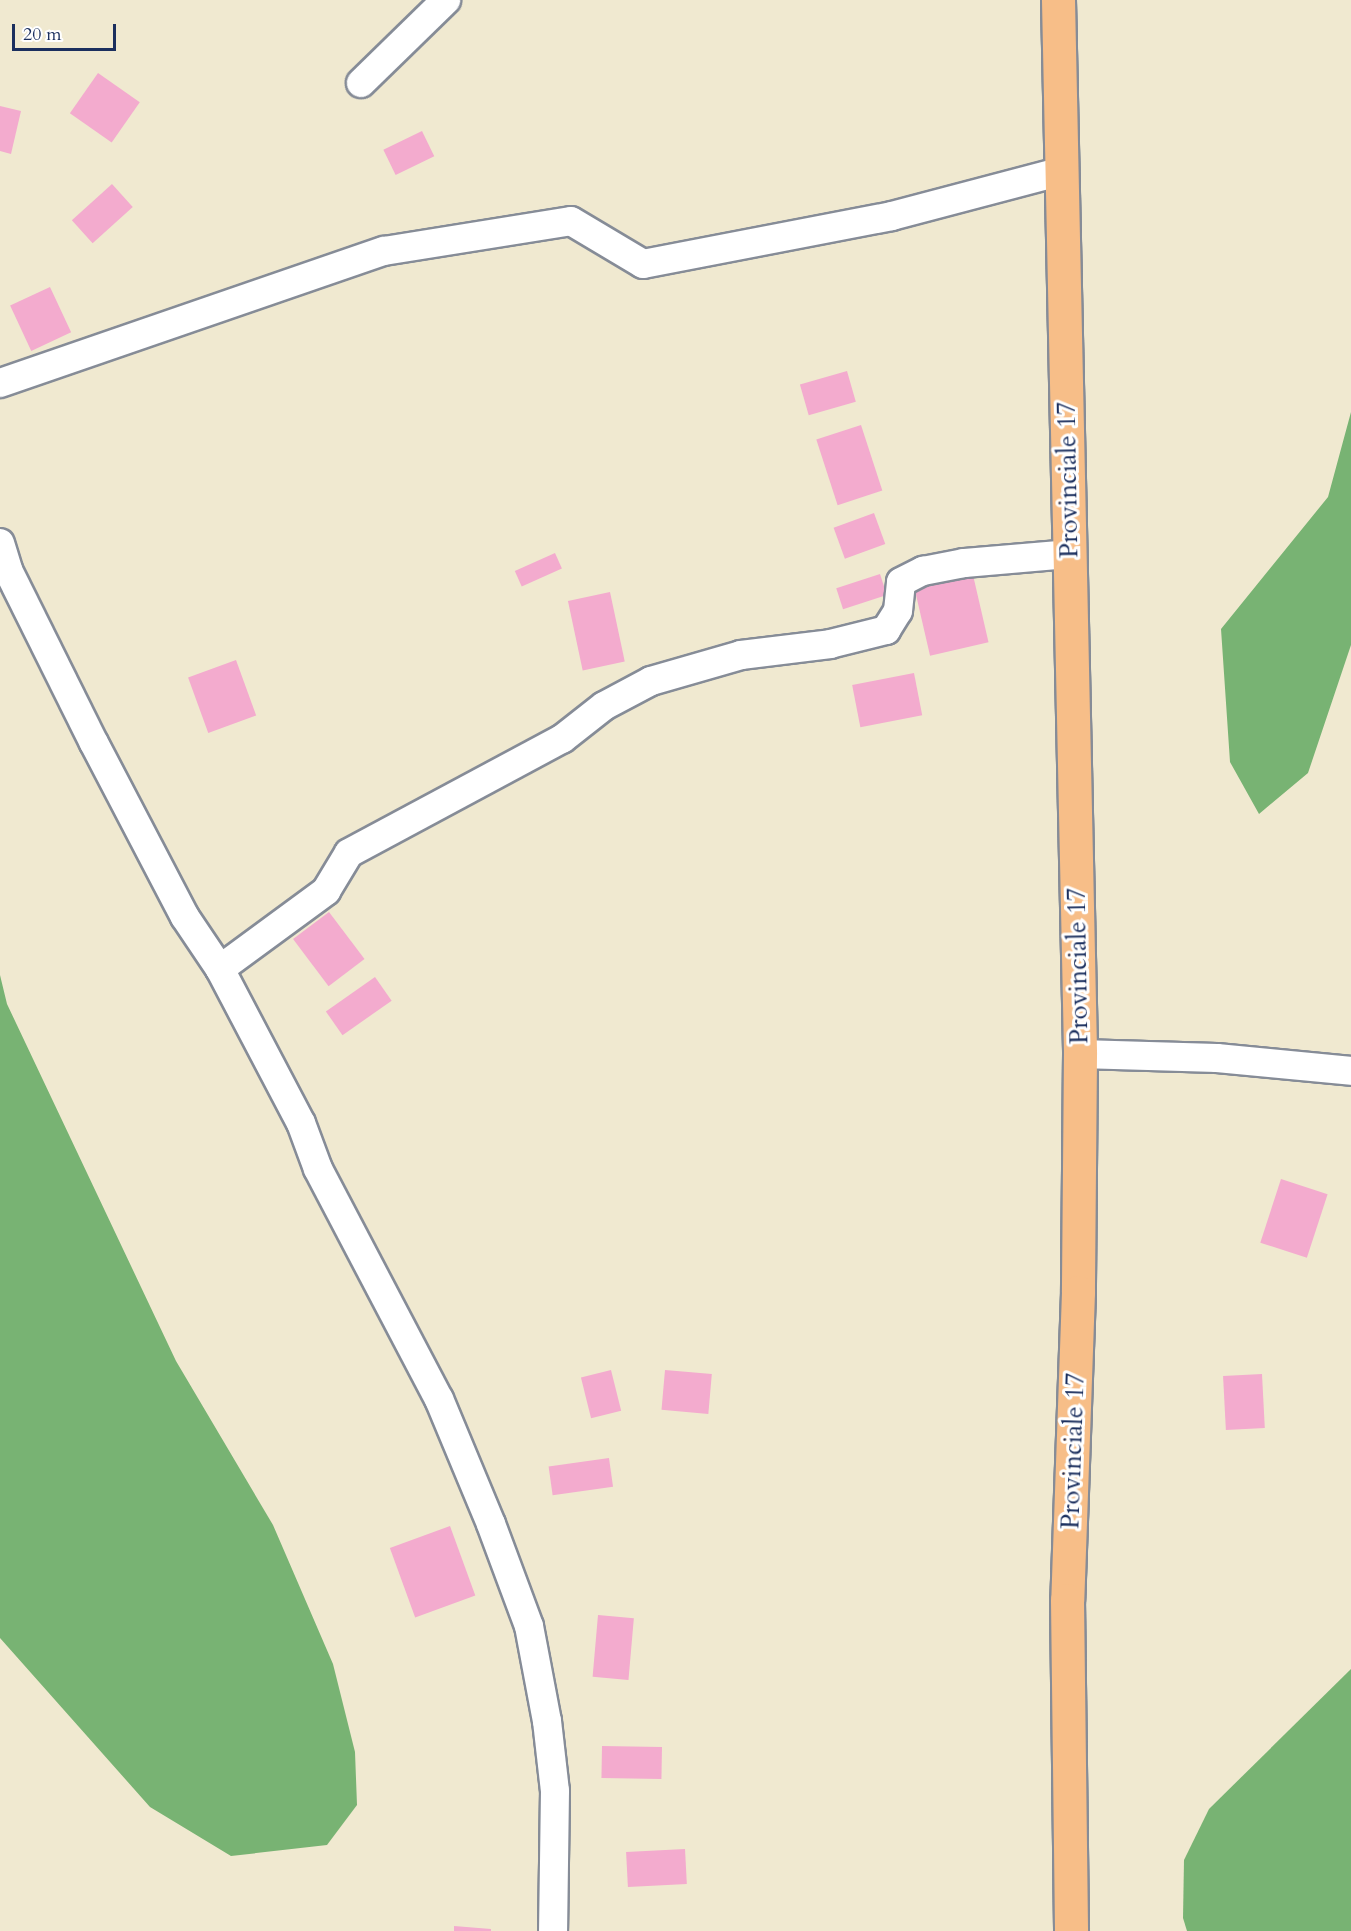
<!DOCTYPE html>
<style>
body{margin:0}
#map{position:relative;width:1351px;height:1931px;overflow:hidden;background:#f0e9d0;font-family:Cardo,serif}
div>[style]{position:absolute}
.forest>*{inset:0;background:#78b373}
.building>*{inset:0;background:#f3abce;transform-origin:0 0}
.roads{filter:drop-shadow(2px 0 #868c97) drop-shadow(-2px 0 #868c97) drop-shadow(0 2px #868c97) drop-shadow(0 -2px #868c97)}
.street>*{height:28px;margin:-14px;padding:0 14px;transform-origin:14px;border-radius:14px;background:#fff}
.primary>*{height:33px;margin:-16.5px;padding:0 16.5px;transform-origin:16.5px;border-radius:16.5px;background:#f7be88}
span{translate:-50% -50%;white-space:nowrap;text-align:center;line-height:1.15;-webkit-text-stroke:6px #fff;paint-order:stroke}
.street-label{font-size:26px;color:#1b2f5e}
.scale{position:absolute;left:12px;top:24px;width:104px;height:27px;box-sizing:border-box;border:3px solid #1b2f5e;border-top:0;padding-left:8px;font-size:18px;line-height:21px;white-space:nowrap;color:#1b2f5e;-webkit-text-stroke:4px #fff;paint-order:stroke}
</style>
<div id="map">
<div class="forest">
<div style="clip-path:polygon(1351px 412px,1351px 645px,1308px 773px,1259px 814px,1230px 762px,1221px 629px,1328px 497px)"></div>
<div style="clip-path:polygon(0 975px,7px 1004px,176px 1361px,273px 1525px,333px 1664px,355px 1752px,357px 1805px,327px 1845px,231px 1856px,150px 1807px,0 1638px)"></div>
<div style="clip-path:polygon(1351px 1669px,1351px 1931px,1187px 1931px,1183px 1918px,1184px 1860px,1209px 1809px)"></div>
</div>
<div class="building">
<div style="left:98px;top:73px;width:51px;height:49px;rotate:35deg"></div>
<div style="clip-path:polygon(0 106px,21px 111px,11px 154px,0 151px)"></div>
<div style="left:422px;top:131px;width:28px;height:43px;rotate:64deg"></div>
<div style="left:112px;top:184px;width:31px;height:54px;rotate:48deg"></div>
<div style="left:50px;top:287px;width:50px;height:44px;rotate:65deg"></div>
<div style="left:847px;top:371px;width:32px;height:49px;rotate:74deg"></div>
<div style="left:861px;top:425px;width:69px;height:47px;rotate:72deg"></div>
<div style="left:874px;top:513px;width:33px;height:43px;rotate:70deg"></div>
<div style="left:555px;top:553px;width:17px;height:44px;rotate:66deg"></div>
<div style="left:880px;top:574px;width:22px;height:46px;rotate:72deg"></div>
<div style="left:973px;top:575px;width:69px;height:60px;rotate:77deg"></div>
<div style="left:610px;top:592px;width:71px;height:43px;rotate:78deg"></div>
<div style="left:236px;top:660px;width:59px;height:51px;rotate:70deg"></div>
<div style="left:914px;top:673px;width:43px;height:63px;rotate:79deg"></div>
<div style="left:329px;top:912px;width:59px;height:45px;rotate:53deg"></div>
<div style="left:375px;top:977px;width:29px;height:60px;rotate:55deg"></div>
<div style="left:1281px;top:1179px;width:49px;height:67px;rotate:18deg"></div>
<div style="left:611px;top:1370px;width:42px;height:31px;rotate:76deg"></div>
<div style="left:665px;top:1370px;width:47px;height:40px;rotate:5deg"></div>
<div style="left:1262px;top:1374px;width:54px;height:39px;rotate:87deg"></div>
<div style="left:609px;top:1458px;width:29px;height:61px;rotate:82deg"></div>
<div style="left:450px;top:1526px;width:74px;height:64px;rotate:70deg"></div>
<div style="left:598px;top:1615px;width:36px;height:62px;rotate:5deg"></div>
<div style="left:602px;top:1746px;width:60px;height:32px;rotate:1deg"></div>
<div style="left:685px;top:1849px;width:35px;height:59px;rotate:87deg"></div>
<div style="clip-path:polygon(454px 1926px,491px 1929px,491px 1931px,454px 1931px)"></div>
</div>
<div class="roads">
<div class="street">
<div style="left:361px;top:83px;width:119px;rotate:-44.3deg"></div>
<div style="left:0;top:383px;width:406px;rotate:-19deg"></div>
<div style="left:384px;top:251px;width:189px;rotate:-9.1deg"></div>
<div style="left:571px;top:221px;width:84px;rotate:30.8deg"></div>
<div style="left:643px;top:264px;width:254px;rotate:-10.9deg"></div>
<div style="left:892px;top:216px;width:176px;rotate:-14.8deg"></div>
<div style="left:0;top:543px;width:28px;rotate:73deg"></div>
<div style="left:8px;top:570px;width:193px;rotate:63.6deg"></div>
<div style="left:94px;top:743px;width:196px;rotate:62.4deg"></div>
<div style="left:185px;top:917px;width:63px;rotate:56.1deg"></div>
<div style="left:220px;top:969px;width:174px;rotate:62.3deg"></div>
<div style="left:301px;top:1123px;width:49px;rotate:69.7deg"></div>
<div style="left:318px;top:1169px;width:260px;rotate:62.3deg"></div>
<div style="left:439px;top:1399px;width:135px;rotate:67.4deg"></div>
<div style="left:491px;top:1524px;width:109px;rotate:69.6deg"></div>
<div style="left:529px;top:1626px;width:97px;rotate:79.3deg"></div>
<div style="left:547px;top:1721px;width:70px;rotate:83.5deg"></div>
<div style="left:555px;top:1791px;width:140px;rotate:90.8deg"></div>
<div style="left:220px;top:969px;width:132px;rotate:-36.3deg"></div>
<div style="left:326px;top:891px;width:44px;rotate:-58.8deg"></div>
<div style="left:349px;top:853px;width:242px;rotate:-28.2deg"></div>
<div style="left:562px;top:739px;width:53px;rotate:-38.2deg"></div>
<div style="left:604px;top:706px;width:53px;rotate:-28deg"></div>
<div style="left:651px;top:681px;width:94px;rotate:-16.1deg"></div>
<div style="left:741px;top:655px;width:90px;rotate:-7deg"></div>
<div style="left:830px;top:644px;width:58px;rotate:-14deg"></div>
<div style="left:886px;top:630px;width:22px;rotate:-58deg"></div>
<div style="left:898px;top:611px;width:29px;rotate:-84deg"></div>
<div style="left:901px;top:582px;width:25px;rotate:-27deg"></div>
<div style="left:923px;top:571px;width:42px;rotate:-11deg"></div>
<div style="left:964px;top:563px;width:105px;rotate:-4.9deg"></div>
<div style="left:1080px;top:1054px;width:137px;rotate:1.7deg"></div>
<div style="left:1217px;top:1058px;width:135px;rotate:5.5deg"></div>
</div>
<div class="primary">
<div style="left:1058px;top:0;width:1054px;rotate:88.8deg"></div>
<div style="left:1080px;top:1054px;width:238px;rotate:90.5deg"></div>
<div style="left:1078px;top:1292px;width:308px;rotate:92deg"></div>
<div style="left:1067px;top:1600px;width:331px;rotate:89.3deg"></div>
</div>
</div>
<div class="street-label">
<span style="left:1068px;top:480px;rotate:-91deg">Provinciale 17</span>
<span style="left:1078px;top:966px;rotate:-91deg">Provinciale 17</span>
<span style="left:1073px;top:1451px;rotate:-88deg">Provinciale 17</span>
</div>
<div class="scale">20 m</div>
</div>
